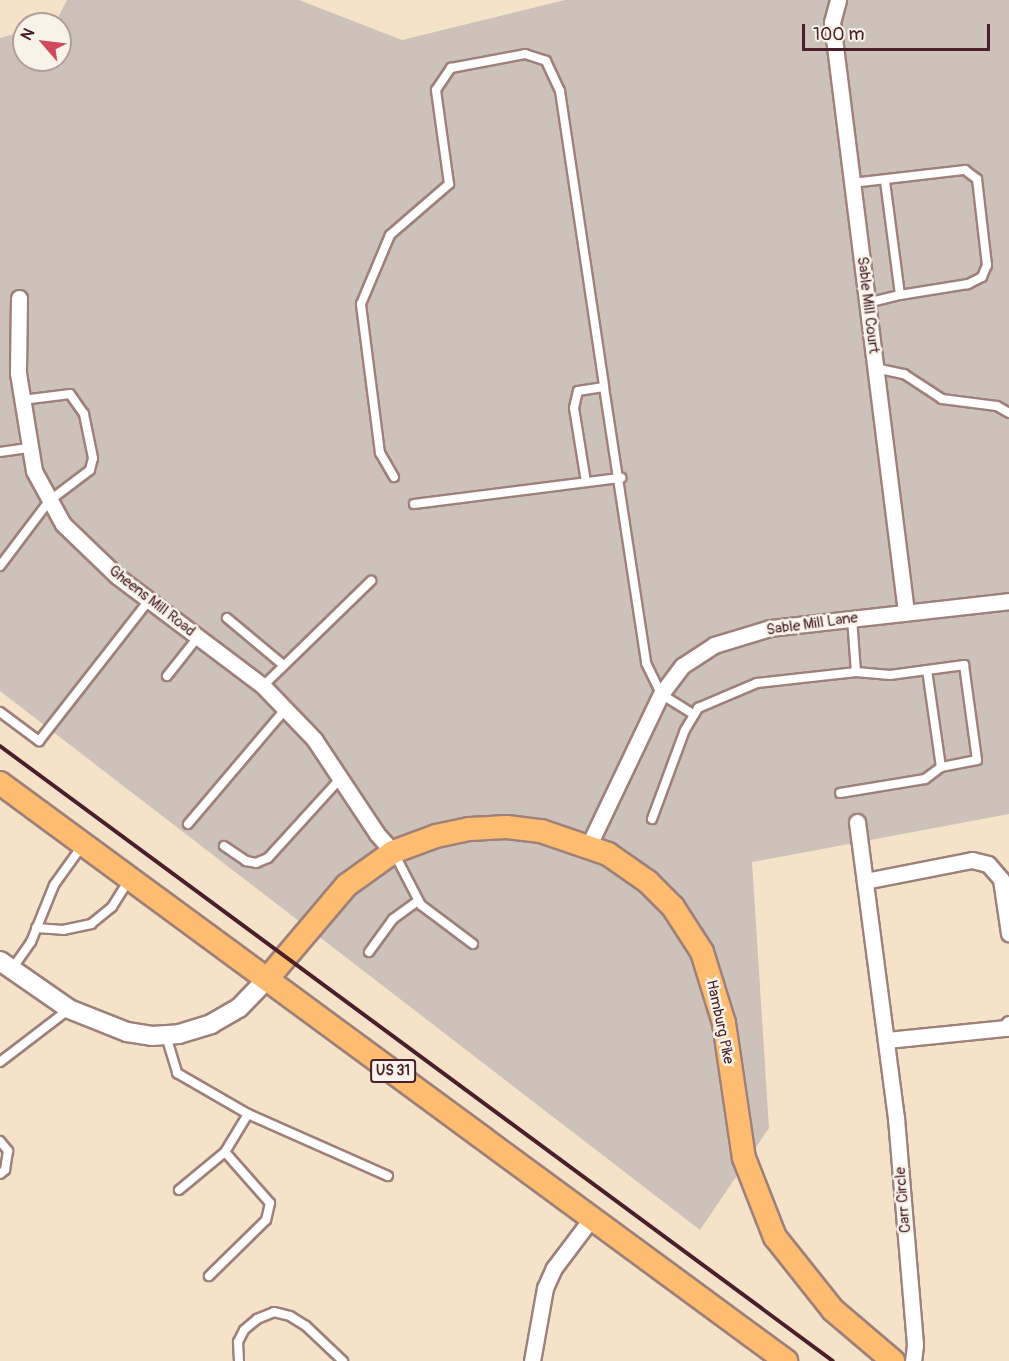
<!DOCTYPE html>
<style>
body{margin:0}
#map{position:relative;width:1009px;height:1361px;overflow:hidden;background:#f4e2c9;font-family:Pangolin,sans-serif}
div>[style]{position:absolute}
.industrial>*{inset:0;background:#cdc2b9}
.roads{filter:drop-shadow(2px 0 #9f807a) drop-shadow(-2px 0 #9f807a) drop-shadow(0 2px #9f807a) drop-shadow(0 -2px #9f807a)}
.service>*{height:8px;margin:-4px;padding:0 4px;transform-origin:4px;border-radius:4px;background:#fff}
.minor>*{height:15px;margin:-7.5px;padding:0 7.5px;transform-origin:7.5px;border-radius:7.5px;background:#fff}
.tertiary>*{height:18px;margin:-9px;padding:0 9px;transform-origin:9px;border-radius:9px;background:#fff}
.primary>*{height:22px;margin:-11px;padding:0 11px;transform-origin:11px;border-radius:11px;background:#fdbc6f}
.rail>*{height:4px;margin:-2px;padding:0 2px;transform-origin:2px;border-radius:2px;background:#4a1f2b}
span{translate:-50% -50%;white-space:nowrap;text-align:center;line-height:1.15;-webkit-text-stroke:5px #f7f3e8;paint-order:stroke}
.shield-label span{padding:2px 4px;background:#f7f3e8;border:2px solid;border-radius:4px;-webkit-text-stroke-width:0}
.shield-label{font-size:14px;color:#4a1f2b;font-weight:700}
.street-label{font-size:15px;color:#4a1f2b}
.north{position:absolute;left:12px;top:12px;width:60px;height:60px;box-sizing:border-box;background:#f7f3e8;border:2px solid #b29e9c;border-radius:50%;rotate:298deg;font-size:16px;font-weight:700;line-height:24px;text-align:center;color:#4a1f2b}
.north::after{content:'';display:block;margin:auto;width:21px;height:27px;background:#d1495b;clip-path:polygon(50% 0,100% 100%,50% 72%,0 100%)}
.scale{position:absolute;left:802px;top:24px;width:188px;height:27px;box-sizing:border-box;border:3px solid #4a1f2b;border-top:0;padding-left:8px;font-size:18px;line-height:21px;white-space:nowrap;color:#4a1f2b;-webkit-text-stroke:4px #f7f3e8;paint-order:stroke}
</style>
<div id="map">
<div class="industrial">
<div style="clip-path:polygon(67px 0,299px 0,402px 40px,565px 0,1009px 0,1009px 814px,752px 862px,769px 1128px,700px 1230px,0 691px,0 38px,24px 31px,24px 60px,60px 60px,60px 24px,47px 24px,56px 21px)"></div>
</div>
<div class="roads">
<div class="service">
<div style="left:852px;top:183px;width:114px;rotate:-6.6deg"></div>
<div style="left:965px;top:170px;width:15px;rotate:37deg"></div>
<div style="left:977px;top:179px;width:87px;rotate:83.4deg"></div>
<div style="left:987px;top:265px;width:13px;rotate:113deg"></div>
<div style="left:982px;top:277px;width:16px;rotate:153deg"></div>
<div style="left:968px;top:284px;width:69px;rotate:170.8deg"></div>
<div style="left:867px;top:303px;width:34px;rotate:-14deg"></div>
<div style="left:900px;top:295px;width:115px;rotate:-97.5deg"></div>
<div style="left:875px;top:368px;width:30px;rotate:12deg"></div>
<div style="left:904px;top:374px;width:45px;rotate:33.3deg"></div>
<div style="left:942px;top:399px;width:55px;rotate:7.3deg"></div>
<div style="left:997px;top:406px;width:14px;rotate:30deg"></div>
<div style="left:0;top:452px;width:30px;rotate:-8deg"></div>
<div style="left:394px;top:477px;width:28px;rotate:-120deg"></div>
<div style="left:380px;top:453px;width:150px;rotate:-97.3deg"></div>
<div style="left:361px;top:304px;width:75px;rotate:-67.2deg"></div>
<div style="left:390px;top:235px;width:78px;rotate:-40.8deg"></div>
<div style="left:449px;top:184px;width:95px;rotate:-97.9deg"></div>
<div style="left:436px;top:90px;width:27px;rotate:-56deg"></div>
<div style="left:451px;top:68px;width:75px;rotate:-10.7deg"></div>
<div style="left:525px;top:54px;width:22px;rotate:18deg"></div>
<div style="left:546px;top:61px;width:33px;rotate:65deg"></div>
<div style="left:560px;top:91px;width:299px;rotate:81.5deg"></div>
<div style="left:586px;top:482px;width:75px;rotate:-99.2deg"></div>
<div style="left:574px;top:408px;width:17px;rotate:-77deg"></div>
<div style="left:578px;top:391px;width:26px;rotate:-9deg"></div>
<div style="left:604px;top:387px;width:279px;rotate:81.3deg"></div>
<div style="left:646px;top:663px;width:34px;rotate:64deg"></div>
<div style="left:661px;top:694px;width:39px;rotate:32deg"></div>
<div style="left:414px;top:504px;width:209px;rotate:-7.2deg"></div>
<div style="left:0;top:566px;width:81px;rotate:-53deg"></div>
<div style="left:49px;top:501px;width:51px;rotate:-37.1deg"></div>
<div style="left:90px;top:470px;width:12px;rotate:-76deg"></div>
<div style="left:93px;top:458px;width:45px;rotate:-101.6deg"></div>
<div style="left:84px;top:414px;width:24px;rotate:-125deg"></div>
<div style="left:70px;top:394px;width:48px;rotate:172.9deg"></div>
<div style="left:227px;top:618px;width:72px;rotate:39.9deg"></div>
<div style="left:852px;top:618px;width:54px;rotate:85.8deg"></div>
<div style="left:927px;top:670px;width:98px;rotate:81.8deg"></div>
<div style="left:167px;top:676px;width:50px;rotate:-51.5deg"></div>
<div style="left:263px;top:686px;width:151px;rotate:-44.2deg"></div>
<div style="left:0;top:712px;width:49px;rotate:36.6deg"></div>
<div style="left:39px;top:741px;width:179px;rotate:-52deg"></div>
<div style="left:652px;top:819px;width:95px;rotate:-69.7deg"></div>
<div style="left:685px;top:730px;width:26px;rotate:-59deg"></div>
<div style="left:698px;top:708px;width:64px;rotate:-23deg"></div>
<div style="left:757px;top:683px;width:100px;rotate:-6.3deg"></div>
<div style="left:856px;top:672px;width:34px;rotate:5deg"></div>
<div style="left:890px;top:675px;width:75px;rotate:-7.7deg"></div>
<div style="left:964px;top:665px;width:96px;rotate:82.2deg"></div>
<div style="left:977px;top:760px;width:37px;rotate:169deg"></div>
<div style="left:941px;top:767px;width:20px;rotate:143deg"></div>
<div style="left:925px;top:779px;width:86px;rotate:170.6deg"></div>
<div style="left:188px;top:824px;width:148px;rotate:-49.7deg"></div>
<div style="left:224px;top:846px;width:27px;rotate:34deg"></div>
<div style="left:246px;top:861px;width:10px;rotate:11deg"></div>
<div style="left:256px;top:863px;width:13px;rotate:-23deg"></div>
<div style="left:268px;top:858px;width:107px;rotate:-47.7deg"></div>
<div style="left:394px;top:853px;width:59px;rotate:62.6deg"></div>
<div style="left:421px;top:905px;width:65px;rotate:36.9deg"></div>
<div style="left:36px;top:928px;width:27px;rotate:4deg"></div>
<div style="left:63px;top:930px;width:29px;rotate:-12deg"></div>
<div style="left:91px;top:924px;width:27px;rotate:-39deg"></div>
<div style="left:112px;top:907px;width:32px;rotate:-58deg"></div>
<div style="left:369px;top:952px;width:41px;rotate:-54deg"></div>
<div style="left:393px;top:919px;width:31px;rotate:-36deg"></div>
<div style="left:12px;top:969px;width:33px;rotate:-55deg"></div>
<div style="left:31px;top:942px;width:61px;rotate:-68deg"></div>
<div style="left:54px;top:885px;width:48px;rotate:-54.3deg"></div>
<div style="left:166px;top:1036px;width:39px;rotate:73deg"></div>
<div style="left:177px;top:1073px;width:82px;rotate:30deg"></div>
<div style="left:248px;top:1114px;width:44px;rotate:121.2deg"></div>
<div style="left:225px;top:1152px;width:68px;rotate:48.6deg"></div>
<div style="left:270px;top:1203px;width:17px;rotate:103deg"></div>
<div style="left:266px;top:1220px;width:80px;rotate:135.5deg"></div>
<div style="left:0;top:1062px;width:86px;rotate:-37.4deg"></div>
<div style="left:248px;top:1114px;width:153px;rotate:23.9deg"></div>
<div style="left:0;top:1141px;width:13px;rotate:51deg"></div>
<div style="left:8px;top:1151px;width:19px;rotate:99deg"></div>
<div style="left:5px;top:1170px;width:6px;rotate:141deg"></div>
<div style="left:179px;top:1190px;width:60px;rotate:-39.6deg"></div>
<div style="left:239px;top:1361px;width:19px;rotate:-93deg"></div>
<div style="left:238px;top:1342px;width:13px;rotate:-63deg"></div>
<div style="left:244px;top:1330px;width:17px;rotate:-40deg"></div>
<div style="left:257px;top:1319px;width:18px;rotate:-22deg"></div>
<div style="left:274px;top:1312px;width:16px;rotate:14deg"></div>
<div style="left:290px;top:1316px;width:19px;rotate:32deg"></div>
<div style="left:306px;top:1326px;width:51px;rotate:43.4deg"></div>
</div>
<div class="minor">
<div style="left:838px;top:0;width:23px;rotate:105deg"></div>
<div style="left:832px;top:22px;width:595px;rotate:82.85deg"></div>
<div style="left:19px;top:298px;width:75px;rotate:90.8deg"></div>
<div style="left:18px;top:373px;width:99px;rotate:80.7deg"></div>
<div style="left:34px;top:471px;width:60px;rotate:61.3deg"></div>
<div style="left:63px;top:524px;width:75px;rotate:43.9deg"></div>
<div style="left:117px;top:576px;width:183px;rotate:37deg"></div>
<div style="left:263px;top:686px;width:74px;rotate:46.1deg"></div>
<div style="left:314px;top:739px;width:114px;rotate:56.4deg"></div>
<div style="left:377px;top:834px;width:24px;rotate:48deg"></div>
<div style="left:857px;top:822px;width:299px;rotate:82.5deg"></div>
<div style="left:896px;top:1118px;width:228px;rotate:85.2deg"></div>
<div style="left:915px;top:1345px;width:16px;rotate:97deg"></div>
<div style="left:588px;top:847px;width:170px;rotate:-64.5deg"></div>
<div style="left:661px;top:694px;width:35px;rotate:-53deg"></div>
<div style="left:682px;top:666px;width:38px;rotate:-33deg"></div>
<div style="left:714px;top:645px;width:59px;rotate:-16.9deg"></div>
<div style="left:770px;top:628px;width:241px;rotate:-6.4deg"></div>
<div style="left:865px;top:881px;width:109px;rotate:-11.1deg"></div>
<div style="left:972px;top:860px;width:16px;rotate:14deg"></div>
<div style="left:988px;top:864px;width:20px;rotate:49deg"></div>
<div style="left:1001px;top:879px;width:55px;rotate:81.6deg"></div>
<div style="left:887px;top:1040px;width:120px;rotate:-5.8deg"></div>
<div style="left:1006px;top:1028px;width:5px;rotate:-53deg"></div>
<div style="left:532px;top:1361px;width:74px;rotate:-79.9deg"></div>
<div style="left:545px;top:1288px;width:22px;rotate:-66deg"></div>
<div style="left:554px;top:1268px;width:61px;rotate:-52.9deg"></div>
</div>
<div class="tertiary">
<div style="left:0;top:961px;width:84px;rotate:34.8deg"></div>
<div style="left:69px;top:1009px;width:62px;rotate:21.6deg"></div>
<div style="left:127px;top:1032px;width:25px;rotate:9deg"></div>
<div style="left:152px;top:1036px;width:27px;rotate:-4deg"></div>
<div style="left:179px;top:1034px;width:34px;rotate:-17deg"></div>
<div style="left:211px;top:1024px;width:32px;rotate:-30deg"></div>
<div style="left:239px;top:1008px;width:42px;rotate:-46deg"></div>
</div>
<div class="primary">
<div style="left:0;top:783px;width:976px;rotate:36.33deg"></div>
<div style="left:268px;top:978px;width:122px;rotate:-49.7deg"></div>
<div style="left:347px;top:885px;width:57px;rotate:-35.7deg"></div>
<div style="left:393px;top:852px;width:46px;rotate:-20.4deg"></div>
<div style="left:436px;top:836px;width:34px;rotate:-12deg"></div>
<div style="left:469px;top:829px;width:38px;rotate:-3deg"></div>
<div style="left:507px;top:827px;width:34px;rotate:7deg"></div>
<div style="left:541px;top:831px;width:71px;rotate:18.9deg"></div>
<div style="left:608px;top:854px;width:49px;rotate:35deg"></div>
<div style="left:648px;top:882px;width:35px;rotate:45deg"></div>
<div style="left:673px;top:907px;width:54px;rotate:57.2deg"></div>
<div style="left:702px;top:952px;width:74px;rotate:72.8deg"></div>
<div style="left:724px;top:1023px;width:136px;rotate:81.6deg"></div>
<div style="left:744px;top:1158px;width:85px;rotate:68.6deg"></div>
<div style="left:775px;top:1237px;width:93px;rotate:51.5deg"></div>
<div style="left:833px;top:1310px;width:79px;rotate:40.4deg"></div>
</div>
</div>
<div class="rail">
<div style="left:0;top:746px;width:1035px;rotate:36.44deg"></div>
</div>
<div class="shield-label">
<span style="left:393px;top:1071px">US 31</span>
</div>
<div class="street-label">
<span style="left:868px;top:305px;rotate:83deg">Sable Mill Court</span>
<span style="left:152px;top:601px;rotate:38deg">Gheens Mill Road</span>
<span style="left:812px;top:624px;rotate:-8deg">Sable Mill Lane</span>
<span style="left:720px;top:1022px;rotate:78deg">Hamburg Pike</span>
<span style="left:903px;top:1200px;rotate:-95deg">Carr Circle</span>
</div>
<div class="north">N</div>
<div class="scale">100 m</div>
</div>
